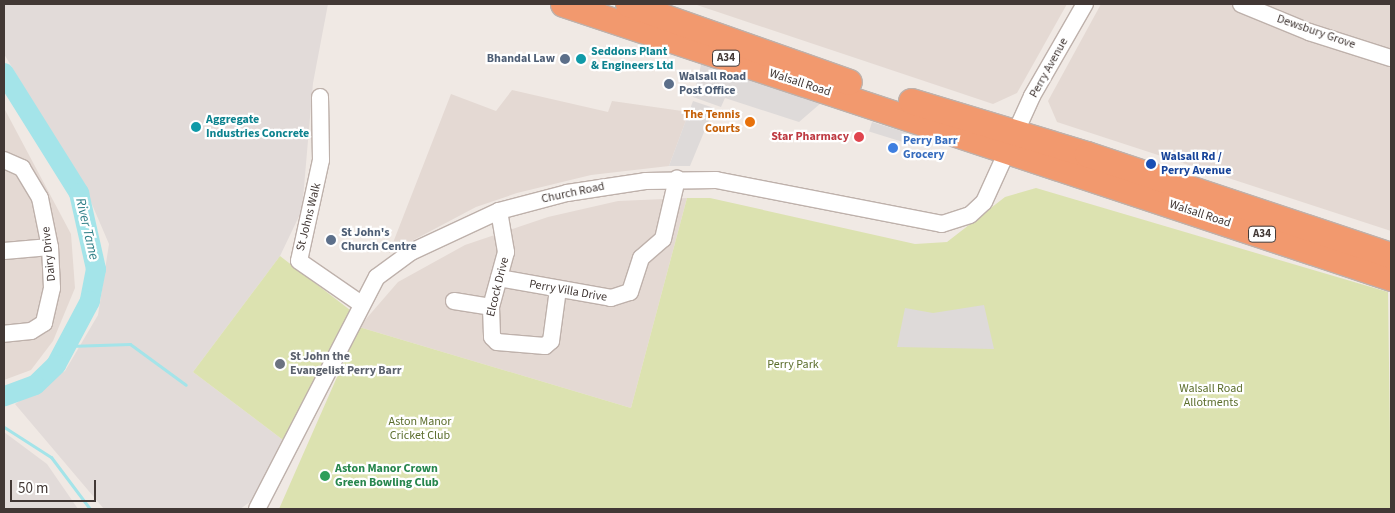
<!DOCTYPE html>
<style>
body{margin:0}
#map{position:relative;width:1395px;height:513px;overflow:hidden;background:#f0e9e4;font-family:"Source Sans 3",sans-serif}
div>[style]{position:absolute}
.residential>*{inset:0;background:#e4d9d3}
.industrial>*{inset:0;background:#e2dbd9}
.green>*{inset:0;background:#dce2b0}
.parking>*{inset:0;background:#dedad9;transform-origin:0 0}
.stream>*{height:3px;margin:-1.5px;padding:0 1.5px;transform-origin:1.5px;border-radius:1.5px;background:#a4e4e9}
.river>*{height:20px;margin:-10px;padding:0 10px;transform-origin:10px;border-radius:10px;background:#a4e4e9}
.roads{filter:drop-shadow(1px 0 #beb1ab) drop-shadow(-1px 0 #beb1ab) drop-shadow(0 1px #beb1ab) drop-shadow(0 -1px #beb1ab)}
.minor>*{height:16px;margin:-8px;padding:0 8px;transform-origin:8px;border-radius:8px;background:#fff}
.highway>*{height:25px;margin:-12.5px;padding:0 12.5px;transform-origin:12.5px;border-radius:12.5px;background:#f2996e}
.dots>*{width:14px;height:14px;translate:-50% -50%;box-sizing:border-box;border:2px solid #fff;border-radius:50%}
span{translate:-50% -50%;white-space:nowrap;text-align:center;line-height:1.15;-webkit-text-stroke:4.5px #fff;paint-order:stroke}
.shield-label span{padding:1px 4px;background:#fff;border:1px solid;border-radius:4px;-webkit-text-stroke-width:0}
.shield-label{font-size:11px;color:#423835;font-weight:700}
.street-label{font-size:12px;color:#423835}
.culture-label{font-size:12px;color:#0d838f;font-weight:700}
.left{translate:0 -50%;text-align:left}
.service-label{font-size:12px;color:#4e5e75;font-weight:700}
.right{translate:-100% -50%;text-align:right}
.food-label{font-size:12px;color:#c56008;font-weight:700}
.health-label{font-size:12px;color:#be3a42;font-weight:700}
.shop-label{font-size:12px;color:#366cbe;font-weight:700}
.transit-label{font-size:12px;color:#164399;font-weight:700}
.worship-label{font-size:12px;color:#5b616d;font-weight:700}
.park-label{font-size:12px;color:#5c6e2d}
.leisure-label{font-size:12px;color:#27864d;font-weight:700}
.water-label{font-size:14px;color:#2f7f87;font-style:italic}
.frame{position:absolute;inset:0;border:5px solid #423835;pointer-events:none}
.scale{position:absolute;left:10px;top:480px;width:86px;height:22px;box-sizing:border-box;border:2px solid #423835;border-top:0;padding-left:6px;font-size:15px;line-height:18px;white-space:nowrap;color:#423835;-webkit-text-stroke:4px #fff;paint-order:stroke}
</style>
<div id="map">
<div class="residential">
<div style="clip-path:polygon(694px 4px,1067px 4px,1017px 93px,993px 104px)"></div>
<div style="clip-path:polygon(1101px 4px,1391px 4px,1391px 231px,1057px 122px,1048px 101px)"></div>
<div style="clip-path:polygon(512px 90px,608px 112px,612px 101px,689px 112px,669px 166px,591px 175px,517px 193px,476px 207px,389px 253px,451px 94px,496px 111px)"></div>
<div style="clip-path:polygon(4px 108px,71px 234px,75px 288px,53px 341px,31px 370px,4px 380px)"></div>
<div style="clip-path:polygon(687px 198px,631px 408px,359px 327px,398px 282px,465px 245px,548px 217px,618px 201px)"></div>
</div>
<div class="industrial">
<div style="clip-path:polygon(4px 4px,328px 4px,313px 83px,302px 210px,280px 256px,193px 372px,287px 443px,250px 502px,240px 509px,104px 509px,15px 404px,65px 371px,98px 315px,109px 244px,85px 188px,4px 54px)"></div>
<div style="clip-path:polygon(4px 432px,47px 464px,78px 509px,4px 509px)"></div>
</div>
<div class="green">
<div style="clip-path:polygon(1036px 188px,1388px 292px,1391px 509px,279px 509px,359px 327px,631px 408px,687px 198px,710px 198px,915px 244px,947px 242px,1005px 197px)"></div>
<div style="clip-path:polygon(280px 256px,350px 310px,287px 443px,193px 372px)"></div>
</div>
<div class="parking">
<div style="clip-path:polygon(702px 61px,821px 103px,799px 122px,725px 98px,721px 107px,693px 97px)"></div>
<div style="clip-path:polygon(693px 101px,714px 108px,690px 166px,669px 166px)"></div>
<div style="left:872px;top:122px;width:37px;height:10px;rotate:17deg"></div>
<div style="clip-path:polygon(984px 305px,994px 349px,897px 347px,905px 308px,933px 313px)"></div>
</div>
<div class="stream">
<div style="left:69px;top:346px;width:61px;rotate:-1.9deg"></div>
<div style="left:130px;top:344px;width:69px;rotate:36.2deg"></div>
<div style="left:4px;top:427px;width:56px;rotate:32.6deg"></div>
<div style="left:51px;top:457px;width:65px;rotate:53.1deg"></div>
</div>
<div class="river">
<div style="left:4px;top:73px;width:142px;rotate:58deg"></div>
<div style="left:79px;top:193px;width:78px;rotate:77.4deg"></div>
<div style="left:96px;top:269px;width:33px;rotate:101deg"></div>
<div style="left:90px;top:301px;width:72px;rotate:118deg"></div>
<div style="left:56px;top:365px;width:29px;rotate:136deg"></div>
<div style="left:35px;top:385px;width:33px;rotate:160deg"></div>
</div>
<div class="roads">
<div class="minor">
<div style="left:1241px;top:4px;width:74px;rotate:22.4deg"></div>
<div style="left:1309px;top:32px;width:86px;rotate:17.6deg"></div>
<div style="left:320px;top:97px;width:63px;rotate:89.1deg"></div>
<div style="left:321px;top:160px;width:103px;rotate:102.3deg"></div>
<div style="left:299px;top:261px;width:75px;rotate:34.7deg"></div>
<div style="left:4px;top:160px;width:20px;rotate:24deg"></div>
<div style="left:22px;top:168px;width:35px;rotate:59deg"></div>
<div style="left:40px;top:198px;width:50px;rotate:78.5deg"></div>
<div style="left:50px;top:247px;width:41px;rotate:87.2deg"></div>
<div style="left:52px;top:288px;width:36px;rotate:103deg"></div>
<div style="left:44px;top:323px;width:15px;rotate:148deg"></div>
<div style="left:31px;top:331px;width:27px;rotate:174deg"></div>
<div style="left:499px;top:211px;width:42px;rotate:80.3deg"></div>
<div style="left:506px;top:252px;width:57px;rotate:105.3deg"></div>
<div style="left:491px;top:307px;width:30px;rotate:88deg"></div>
<div style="left:492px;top:337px;width:7px;rotate:45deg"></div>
<div style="left:497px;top:342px;width:48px;rotate:4.8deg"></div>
<div style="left:545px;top:346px;width:8px;rotate:-40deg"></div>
<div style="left:551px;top:341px;width:52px;rotate:-82.3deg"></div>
<div style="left:4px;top:251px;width:46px;rotate:-5deg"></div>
<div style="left:499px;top:278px;width:114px;rotate:10.1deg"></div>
<div style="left:611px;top:298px;width:20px;rotate:-18deg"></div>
<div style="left:630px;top:292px;width:36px;rotate:-72deg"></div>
<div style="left:641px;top:258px;width:29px;rotate:-41deg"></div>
<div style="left:663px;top:239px;width:62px;rotate:-76.9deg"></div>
<div style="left:454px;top:301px;width:37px;rotate:9deg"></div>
<div style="left:257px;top:509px;width:261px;rotate:-62.7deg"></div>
<div style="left:377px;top:277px;width:42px;rotate:-36.3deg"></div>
<div style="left:411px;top:252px;width:97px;rotate:-25deg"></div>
<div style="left:499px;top:211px;width:70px;rotate:-14.8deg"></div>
<div style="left:567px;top:193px;width:79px;rotate:-8.7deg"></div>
<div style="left:645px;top:181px;width:71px;rotate:-0.8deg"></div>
<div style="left:716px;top:180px;width:230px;rotate:11deg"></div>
<div style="left:942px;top:224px;width:29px;rotate:-18deg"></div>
<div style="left:970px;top:215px;width:19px;rotate:-43deg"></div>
<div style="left:984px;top:202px;width:116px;rotate:-65.6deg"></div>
<div style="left:1032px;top:96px;width:106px;rotate:-60.1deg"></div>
</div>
<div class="highway">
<div style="left:563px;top:4px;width:872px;rotate:18.31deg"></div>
<div style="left:628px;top:4px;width:234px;rotate:19.4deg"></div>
<div style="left:911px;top:101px;width:184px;rotate:16.8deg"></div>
<div style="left:1087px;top:154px;width:320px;rotate:18.4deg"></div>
</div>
</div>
<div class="dots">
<div style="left:565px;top:59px;background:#5c6f8a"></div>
<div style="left:581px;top:59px;background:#0f9aa8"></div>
<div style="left:669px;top:84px;background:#5c6f8a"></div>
<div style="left:750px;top:122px;background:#e8710a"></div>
<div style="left:196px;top:127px;background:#0f9aa8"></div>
<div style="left:859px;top:137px;background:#e0444e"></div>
<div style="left:893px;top:148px;background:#3f7fe0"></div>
<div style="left:1151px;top:164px;background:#1a4fb4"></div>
<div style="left:331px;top:240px;background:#5c6f8a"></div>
<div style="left:280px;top:364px;background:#6b7280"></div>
<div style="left:325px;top:476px;background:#2e9e5b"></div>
</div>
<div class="shield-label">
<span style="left:726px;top:58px">A34</span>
<span style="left:1262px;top:234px">A34</span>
</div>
<div class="street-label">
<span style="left:1316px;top:32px;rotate:19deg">Dewsbury Grove</span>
<span style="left:1049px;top:68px;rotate:-61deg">Perry Avenue</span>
<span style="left:800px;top:83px;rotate:18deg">Walsall Road</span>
<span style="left:573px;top:193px;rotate:-12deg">Church Road</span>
<span style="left:1200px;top:214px;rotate:18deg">Walsall Road</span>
<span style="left:309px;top:217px;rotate:-76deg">St Johns Walk</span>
<span style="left:49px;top:254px;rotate:-96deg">Dairy Drive</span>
<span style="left:498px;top:287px;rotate:-76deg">Elcock Drive</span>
<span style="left:568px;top:291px;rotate:10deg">Perry Villa Drive</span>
</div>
<div class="culture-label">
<span class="left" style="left:591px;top:59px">Seddons Plant<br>&amp; Engineers Ltd</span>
<span class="left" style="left:206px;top:127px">Aggregate<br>Industries Concrete</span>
</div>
<div class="service-label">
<span class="right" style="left:555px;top:59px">Bhandal Law</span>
<span class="left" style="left:679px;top:84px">Walsall Road<br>Post Office</span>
<span class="left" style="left:341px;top:240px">St John's<br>Church Centre</span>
</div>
<div class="food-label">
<span class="right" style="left:740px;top:122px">The Tennis<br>Courts</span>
</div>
<div class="health-label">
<span class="right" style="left:849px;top:137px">Star Pharmacy</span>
</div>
<div class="shop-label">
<span class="left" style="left:903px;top:148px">Perry Barr<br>Grocery</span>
</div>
<div class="transit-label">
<span class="left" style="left:1161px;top:164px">Walsall Rd /<br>Perry Avenue</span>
</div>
<div class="worship-label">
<span class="left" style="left:290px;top:364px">St John the<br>Evangelist Perry Barr</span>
</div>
<div class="park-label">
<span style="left:793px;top:365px">Perry Park</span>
<span style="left:1211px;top:396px">Walsall Road<br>Allotments</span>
<span style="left:420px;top:429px">Aston Manor<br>Cricket Club</span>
</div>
<div class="leisure-label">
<span class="left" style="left:335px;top:476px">Aston Manor Crown<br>Green Bowling Club</span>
</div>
<div class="water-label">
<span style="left:87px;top:229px;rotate:77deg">River Tame</span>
</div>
<div class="frame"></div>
<div class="scale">50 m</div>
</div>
